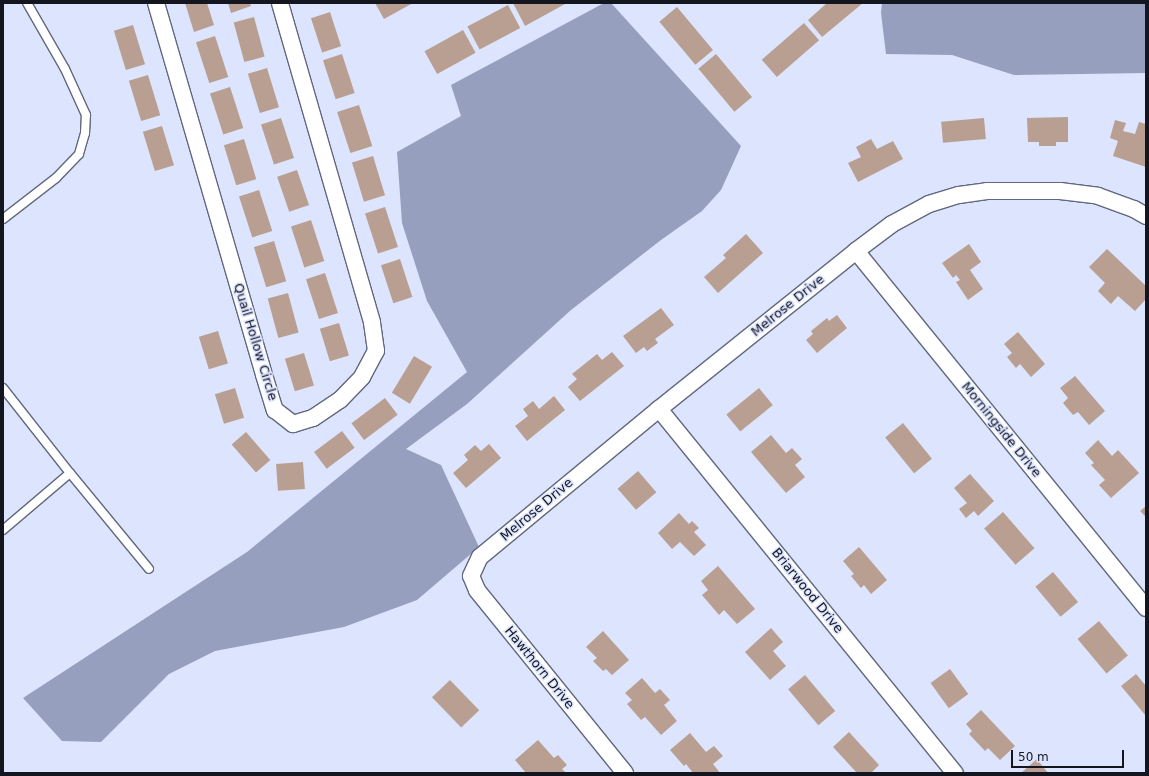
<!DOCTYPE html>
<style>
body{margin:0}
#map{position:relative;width:1149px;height:776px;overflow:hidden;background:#dce4fe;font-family:"DejaVu Sans",sans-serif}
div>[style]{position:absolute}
.forest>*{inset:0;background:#969fbe}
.building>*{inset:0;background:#b99f91;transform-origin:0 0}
.roads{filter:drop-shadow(1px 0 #61687e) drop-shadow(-1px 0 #61687e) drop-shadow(0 1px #61687e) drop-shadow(0 -1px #61687e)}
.service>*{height:8px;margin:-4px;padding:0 4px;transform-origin:4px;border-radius:4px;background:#fff}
.minor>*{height:16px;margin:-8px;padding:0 8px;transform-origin:8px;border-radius:8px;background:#fff}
span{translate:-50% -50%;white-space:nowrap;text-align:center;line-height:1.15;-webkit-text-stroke:3px #dce4fe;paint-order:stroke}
.street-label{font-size:13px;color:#13161f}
.frame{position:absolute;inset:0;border:4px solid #13161f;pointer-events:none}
.scale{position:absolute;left:1011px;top:750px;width:113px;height:18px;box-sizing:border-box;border:2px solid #13161f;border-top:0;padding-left:5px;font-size:12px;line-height:14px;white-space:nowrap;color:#13161f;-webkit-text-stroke:3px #dce4fe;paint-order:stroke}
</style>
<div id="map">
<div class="forest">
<div style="clip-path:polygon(604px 3px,611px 3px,741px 146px,721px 190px,702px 211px,661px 240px,571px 310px,467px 404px,406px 449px,441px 465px,479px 547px,417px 600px,344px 627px,215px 651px,169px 674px,101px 742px,62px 741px,23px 698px,247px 552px,467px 372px,427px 301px,402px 223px,397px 152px,461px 116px,451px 85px)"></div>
<div style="clip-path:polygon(882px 3px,1146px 3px,1146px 73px,1014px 75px,952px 55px,886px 54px,881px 13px)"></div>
</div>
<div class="building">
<div style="clip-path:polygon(185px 3px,207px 3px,214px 25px,194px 32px)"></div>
<div style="clip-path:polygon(228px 3px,250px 3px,251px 6px,231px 13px)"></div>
<div style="clip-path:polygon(375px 3px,413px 3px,384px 19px)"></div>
<div style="clip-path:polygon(513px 3px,564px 3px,565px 4px,525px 26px)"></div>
<div style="clip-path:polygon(827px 3px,863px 3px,822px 37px,808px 20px)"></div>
<div style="left:508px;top:5px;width:26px;height:46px;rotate:62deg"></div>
<div style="left:677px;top:7px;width:56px;height:23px;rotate:50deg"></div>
<div style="left:330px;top:12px;width:36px;height:20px;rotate:72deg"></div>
<div style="left:254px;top:17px;width:41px;height:21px;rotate:75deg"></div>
<div style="left:804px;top:23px;width:23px;height:56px;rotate:49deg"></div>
<div style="left:133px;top:25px;width:41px;height:20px;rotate:73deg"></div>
<div style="left:463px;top:30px;width:26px;height:44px;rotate:61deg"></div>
<div style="left:215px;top:36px;width:43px;height:20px;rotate:72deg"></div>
<div style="left:342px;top:54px;width:41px;height:20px;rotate:72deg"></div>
<div style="left:716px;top:54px;width:56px;height:23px;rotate:50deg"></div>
<div style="left:267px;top:68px;width:41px;height:20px;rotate:73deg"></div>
<div style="left:148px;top:75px;width:42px;height:20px;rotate:73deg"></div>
<div style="left:230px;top:87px;width:43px;height:21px;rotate:72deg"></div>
<div style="left:359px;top:105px;width:43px;height:23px;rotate:72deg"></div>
<div style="clip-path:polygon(1068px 117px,1068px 142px,1056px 142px,1056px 146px,1039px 146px,1039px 142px,1028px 142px,1027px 118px)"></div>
<div style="left:281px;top:118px;width:42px;height:21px;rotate:72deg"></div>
<div style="left:984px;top:118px;width:21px;height:43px;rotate:85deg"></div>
<div style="clip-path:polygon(1115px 120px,1126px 123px,1123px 131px,1135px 134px,1139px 122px,1146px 124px,1146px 167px,1113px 156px,1118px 141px,1110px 138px)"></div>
<div style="left:162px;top:126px;width:41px;height:20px;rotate:73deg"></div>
<div style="left:244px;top:139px;width:42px;height:21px;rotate:73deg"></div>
<div style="clip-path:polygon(871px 139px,877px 149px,893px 141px,903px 159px,858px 182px,848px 163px,861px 157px,856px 147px)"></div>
<div style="left:373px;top:156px;width:41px;height:22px;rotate:73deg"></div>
<div style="left:297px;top:170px;width:37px;height:21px;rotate:71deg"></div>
<div style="left:259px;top:190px;width:43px;height:21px;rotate:72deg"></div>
<div style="left:385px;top:207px;width:42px;height:21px;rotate:72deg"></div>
<div style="left:311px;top:220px;width:43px;height:21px;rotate:72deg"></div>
<div style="clip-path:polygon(746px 234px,763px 253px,718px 293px,704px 277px,726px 258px,723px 255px)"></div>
<div style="left:274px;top:241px;width:42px;height:21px;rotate:73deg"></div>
<div style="clip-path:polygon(969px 244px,981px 262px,970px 270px,983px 289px,968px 300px,956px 282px,960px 280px,956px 275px,953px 278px,942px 263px)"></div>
<div style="clip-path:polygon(1107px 249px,1146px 286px,1146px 299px,1135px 311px,1118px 296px,1111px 304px,1098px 291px,1105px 283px,1089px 267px)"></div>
<div style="left:400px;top:259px;width:40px;height:20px;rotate:72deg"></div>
<div style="left:325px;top:273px;width:42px;height:20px;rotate:72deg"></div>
<div style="left:288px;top:293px;width:41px;height:21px;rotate:75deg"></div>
<div style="clip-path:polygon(661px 308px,674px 325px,655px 339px,658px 343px,647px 351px,644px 347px,636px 353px,623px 336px)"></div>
<div style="clip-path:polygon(837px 315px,847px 328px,817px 353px,806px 340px,813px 334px,811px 331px,827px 318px,829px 321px)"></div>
<div style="left:339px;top:323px;width:34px;height:20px;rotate:73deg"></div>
<div style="left:218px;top:331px;width:34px;height:20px;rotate:73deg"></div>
<div style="clip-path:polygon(1018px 332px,1045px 364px,1031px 377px,1020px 364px,1016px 368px,1007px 357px,1012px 353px,1004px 344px)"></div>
<div style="clip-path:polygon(612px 352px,624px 366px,580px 401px,568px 387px,577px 379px,572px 374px,597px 354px,602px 360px)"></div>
<div style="left:304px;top:353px;width:34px;height:20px;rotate:73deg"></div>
<div style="left:414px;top:356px;width:21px;height:43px;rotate:31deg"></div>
<div style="clip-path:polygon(1075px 376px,1105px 411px,1089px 425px,1078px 412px,1073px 415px,1063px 403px,1068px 398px,1060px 388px)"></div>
<div style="left:235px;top:388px;width:31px;height:21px;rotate:73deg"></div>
<div style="left:759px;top:388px;width:22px;height:42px;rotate:51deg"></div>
<div style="clip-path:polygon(554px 396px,565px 410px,527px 441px,515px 426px,528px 416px,523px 409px,533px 401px,539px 409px)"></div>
<div style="left:385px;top:398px;width:21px;height:42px;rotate:53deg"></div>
<div style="left:903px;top:423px;width:46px;height:23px;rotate:51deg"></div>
<div style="left:342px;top:431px;width:21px;height:35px;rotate:53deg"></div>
<div style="left:246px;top:432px;width:37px;height:19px;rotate:49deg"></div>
<div style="clip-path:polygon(771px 435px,786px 453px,792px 448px,802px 459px,795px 465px,805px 477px,786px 493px,751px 452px)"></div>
<div style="clip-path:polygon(1098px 440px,1112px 456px,1118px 450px,1139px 473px,1111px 498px,1099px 485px,1105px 480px,1091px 465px,1094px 463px,1085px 453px)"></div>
<div style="clip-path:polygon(489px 444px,501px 458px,466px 488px,453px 473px,468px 460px,464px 455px,475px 445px,481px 451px)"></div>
<div style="left:303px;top:462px;width:27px;height:27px;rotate:86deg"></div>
<div style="left:638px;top:471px;width:28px;height:27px;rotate:49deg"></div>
<div style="clip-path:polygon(970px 474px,994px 501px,978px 516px,974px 511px,966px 518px,959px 509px,967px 503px,954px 488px)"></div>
<div style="clip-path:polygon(1146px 506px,1146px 517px,1140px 511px)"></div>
<div style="left:1003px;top:512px;width:48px;height:25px;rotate:49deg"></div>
<div style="clip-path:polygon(679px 513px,689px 524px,692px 521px,699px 528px,694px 532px,706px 545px,694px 556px,680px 542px,672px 549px,658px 533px)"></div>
<div style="clip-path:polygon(859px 547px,887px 580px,871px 594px,864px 585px,861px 588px,851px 576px,854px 574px,843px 561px)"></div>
<div style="clip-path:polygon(718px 566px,755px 609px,737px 624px,724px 610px,719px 615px,702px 595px,708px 590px,701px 581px)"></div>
<div style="left:1053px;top:572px;width:39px;height:23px;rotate:50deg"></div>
<div style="left:1099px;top:621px;width:45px;height:28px;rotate:50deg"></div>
<div style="clip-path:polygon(771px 628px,783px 642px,773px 651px,786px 666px,770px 680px,745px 652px)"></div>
<div style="clip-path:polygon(603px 631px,629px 660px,612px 675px,606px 669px,603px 671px,593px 661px,597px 658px,586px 647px)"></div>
<div style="left:950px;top:669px;width:31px;height:24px;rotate:54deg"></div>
<div style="clip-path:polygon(1136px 674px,1146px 686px,1146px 716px,1121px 686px)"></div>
<div style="left:805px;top:675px;width:47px;height:22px;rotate:50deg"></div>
<div style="clip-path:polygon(642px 678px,655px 693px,660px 689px,670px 700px,664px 705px,677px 721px,661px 735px,645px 717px,641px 720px,627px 704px,632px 700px,625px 693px)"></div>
<div style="left:450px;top:680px;width:42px;height:25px;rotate:46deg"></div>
<div style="clip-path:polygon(981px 710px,1015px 746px,1000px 760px,988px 748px,985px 751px,969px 734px,972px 731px,966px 724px)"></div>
<div style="clip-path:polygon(849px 732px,879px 765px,871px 773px,857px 773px,833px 747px)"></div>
<div style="clip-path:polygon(690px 733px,706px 752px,714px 746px,723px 756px,713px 764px,720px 773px,693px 773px,686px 764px,684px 766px,670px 750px)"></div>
<div style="clip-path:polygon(538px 740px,554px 758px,558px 755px,567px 765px,562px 769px,566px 773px,526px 773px,515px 760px)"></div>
<div style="clip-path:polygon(1037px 759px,1048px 773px,1021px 773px)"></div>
</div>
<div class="roads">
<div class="service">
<div style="left:3px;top:219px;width:67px;rotate:-37.7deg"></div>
<div style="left:56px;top:178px;width:33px;rotate:-46deg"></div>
<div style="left:79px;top:154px;width:22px;rotate:-74deg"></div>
<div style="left:85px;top:133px;width:18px;rotate:-87deg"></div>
<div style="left:86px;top:115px;width:51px;rotate:-114.5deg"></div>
<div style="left:65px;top:69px;width:76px;rotate:-119.9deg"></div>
<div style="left:3px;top:388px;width:108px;rotate:51.8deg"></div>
<div style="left:70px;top:473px;width:88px;rotate:139.6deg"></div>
<div style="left:70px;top:473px;width:124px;rotate:50.5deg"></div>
</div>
<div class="minor">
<div style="left:156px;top:3px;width:387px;rotate:73.8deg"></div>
<div style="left:264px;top:375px;width:37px;rotate:73deg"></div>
<div style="left:275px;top:410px;width:23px;rotate:38deg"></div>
<div style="left:293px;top:424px;width:21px;rotate:-17deg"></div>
<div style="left:313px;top:418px;width:32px;rotate:-34deg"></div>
<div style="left:340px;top:400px;width:32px;rotate:-46deg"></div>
<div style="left:362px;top:377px;width:30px;rotate:-62deg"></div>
<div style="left:376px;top:351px;width:29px;rotate:-98deg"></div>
<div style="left:372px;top:322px;width:332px;rotate:-106.1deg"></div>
<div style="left:856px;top:251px;width:460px;rotate:50.9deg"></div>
<div style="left:659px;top:409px;width:469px;rotate:50.9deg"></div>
<div style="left:625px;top:773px;width:235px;rotate:-129deg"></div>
<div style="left:477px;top:590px;width:15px;rotate:-113deg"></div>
<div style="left:471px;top:576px;width:21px;rotate:-65deg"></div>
<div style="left:480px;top:557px;width:232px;rotate:-39.6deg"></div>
<div style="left:659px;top:409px;width:253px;rotate:-38.7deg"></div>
<div style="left:856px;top:251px;width:45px;rotate:-36.9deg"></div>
<div style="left:892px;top:224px;width:42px;rotate:-28.4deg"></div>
<div style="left:929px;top:204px;width:31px;rotate:-17deg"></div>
<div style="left:959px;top:195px;width:28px;rotate:-8deg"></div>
<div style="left:987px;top:191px;width:73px"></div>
<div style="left:1060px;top:191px;width:38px;rotate:7deg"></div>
<div style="left:1098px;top:196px;width:38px;rotate:20deg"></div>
<div style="left:1134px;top:209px;width:14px;rotate:30deg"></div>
</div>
</div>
<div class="street-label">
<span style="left:788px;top:306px;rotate:-39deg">Melrose Drive</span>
<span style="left:255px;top:342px;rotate:73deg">Quail Hollow Circle</span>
<span style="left:1001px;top:430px;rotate:51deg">Morningside Drive</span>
<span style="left:537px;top:510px;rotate:-40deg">Melrose Drive</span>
<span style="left:807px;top:591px;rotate:51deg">Briarwood Drive</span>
<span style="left:539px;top:668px;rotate:51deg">Hawthorn Drive</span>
</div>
<div class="frame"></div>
<div class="scale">50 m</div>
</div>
